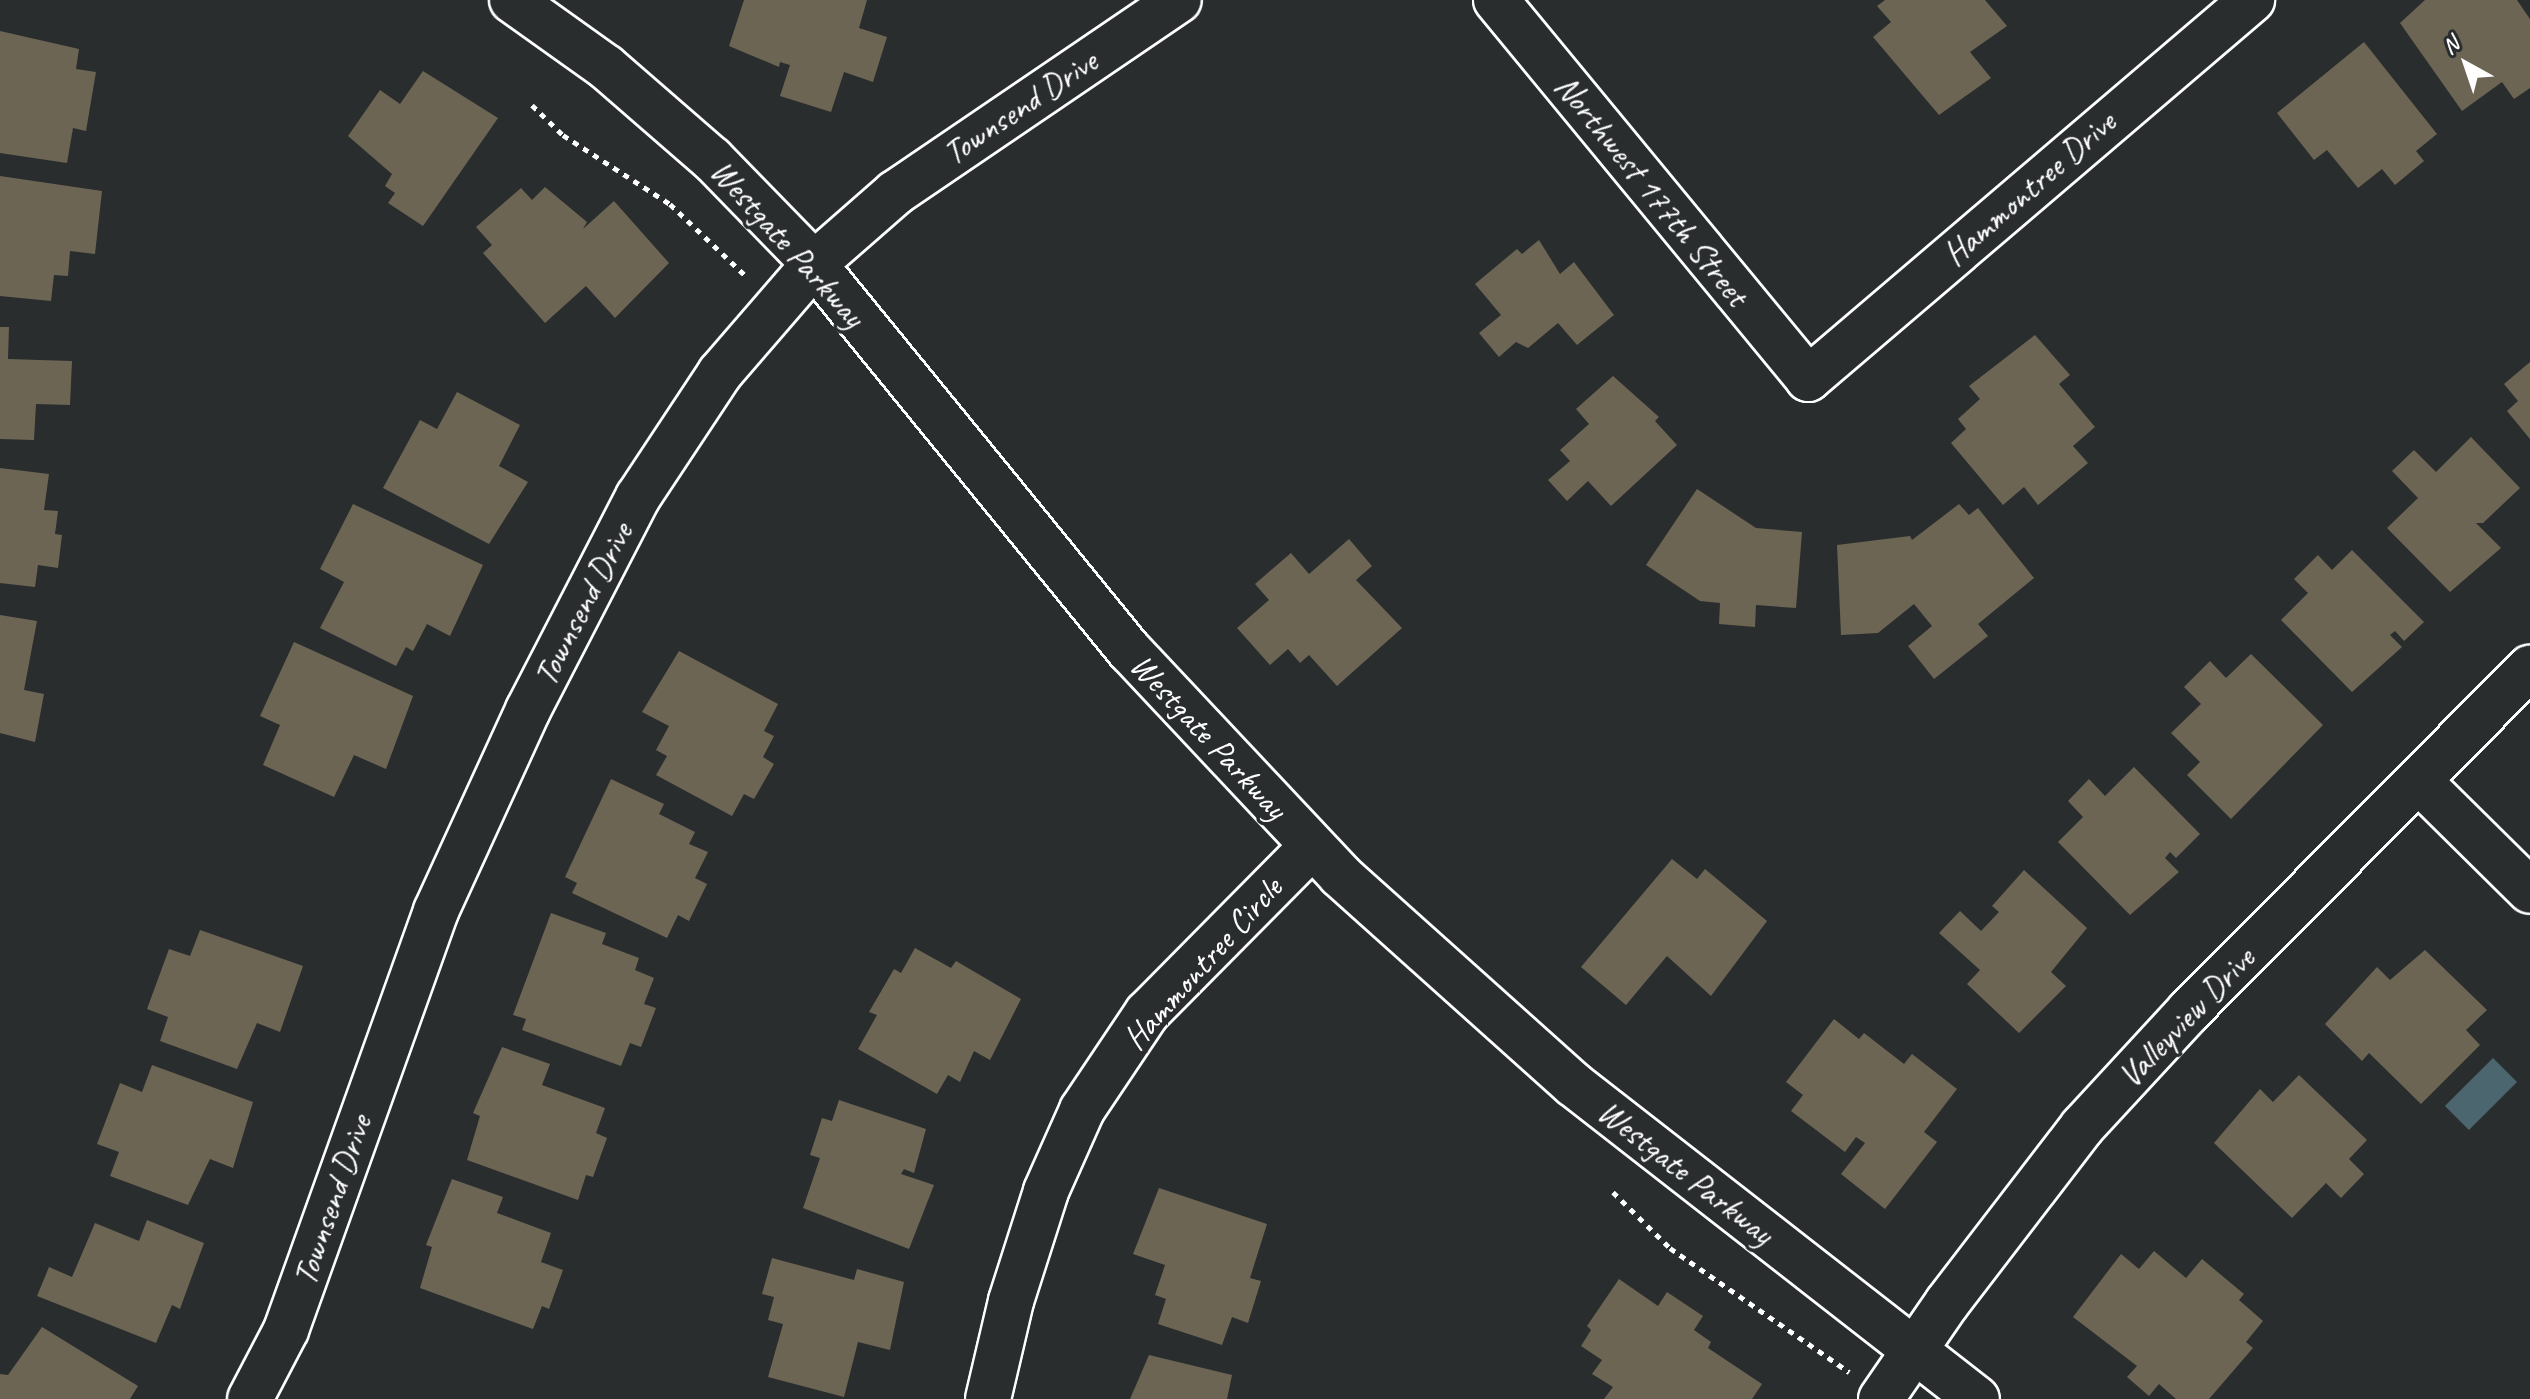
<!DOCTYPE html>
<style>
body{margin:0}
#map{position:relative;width:2530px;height:1399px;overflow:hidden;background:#2a2d2e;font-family:Caveat,sans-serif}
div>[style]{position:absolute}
.water>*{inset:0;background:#4b666f;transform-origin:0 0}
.building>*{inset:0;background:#6c6554}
.path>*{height:5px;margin-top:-2.5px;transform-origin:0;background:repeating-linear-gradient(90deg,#fff 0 6px,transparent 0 12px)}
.roads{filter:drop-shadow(2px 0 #fff) drop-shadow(-2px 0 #fff) drop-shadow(0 2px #fff) drop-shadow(0 -2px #fff)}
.minor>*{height:44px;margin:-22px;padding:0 22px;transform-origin:22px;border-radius:22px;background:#2a2d2e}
span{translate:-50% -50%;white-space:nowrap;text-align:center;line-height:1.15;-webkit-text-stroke:7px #2a2d2e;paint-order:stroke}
.street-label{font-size:34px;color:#fff}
.north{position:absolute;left:2426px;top:24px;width:80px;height:80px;-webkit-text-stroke:6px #2a2d2e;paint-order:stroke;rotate:320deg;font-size:22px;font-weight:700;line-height:32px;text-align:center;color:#fff}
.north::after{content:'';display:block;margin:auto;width:28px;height:36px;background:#fff;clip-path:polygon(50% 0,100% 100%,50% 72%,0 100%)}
</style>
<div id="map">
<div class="water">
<div style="left:2493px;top:1058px;width:34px;height:68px;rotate:45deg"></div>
</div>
<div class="building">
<div style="clip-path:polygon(744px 0,867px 0,859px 28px,887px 37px,873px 82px,844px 72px,831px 112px,780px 96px,790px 65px,780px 62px,779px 67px,729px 46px)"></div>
<div style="clip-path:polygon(1885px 0,1985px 0,2007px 26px,1970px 52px,1991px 78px,1939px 115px,1873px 37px,1891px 22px,1877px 6px)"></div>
<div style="clip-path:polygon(2425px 0,2517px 0,2530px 19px,2530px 88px,2514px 99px,2502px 82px,2462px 111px,2400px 23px)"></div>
<div style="clip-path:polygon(0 31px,79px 49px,76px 69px,96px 72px,86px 131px,73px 128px,67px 163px,0 153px)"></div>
<div style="clip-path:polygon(2364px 42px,2437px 134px,2416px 151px,2424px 161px,2395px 185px,2382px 169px,2358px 188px,2327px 150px,2314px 160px,2277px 113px)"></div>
<div style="clip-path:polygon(423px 71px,498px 118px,423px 226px,388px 203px,395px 193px,385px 186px,392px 174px,348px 136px,380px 90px,400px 104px)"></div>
<div style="clip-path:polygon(0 176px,102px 191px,95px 254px,70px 251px,68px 276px,54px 275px,51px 301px,0 296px)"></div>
<div style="clip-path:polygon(545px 187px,587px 222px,583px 229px,614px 201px,669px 263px,615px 318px,586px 286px,545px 323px,483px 253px,492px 245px,476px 227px,521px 188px,532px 200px)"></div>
<div style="clip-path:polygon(1539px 240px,1560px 274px,1574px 262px,1614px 315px,1577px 345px,1558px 323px,1528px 348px,1516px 342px,1499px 357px,1479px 333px,1501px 315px,1475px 284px,1517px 249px,1522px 254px)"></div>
<div style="clip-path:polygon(0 327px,9px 327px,8px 359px,72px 361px,70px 405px,36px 404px,34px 440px,0 439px)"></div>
<div style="clip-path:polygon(2035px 335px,2070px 375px,2059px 384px,2095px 427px,2073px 446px,2088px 463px,2038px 505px,2024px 487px,2003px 505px,1951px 443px,1966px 429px,1958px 419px,1980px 399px,1969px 386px)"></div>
<div style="clip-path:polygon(2530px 362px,2530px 439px,2507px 411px,2518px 401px,2504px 384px)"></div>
<div style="clip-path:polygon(1613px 376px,1659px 417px,1655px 421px,1677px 445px,1611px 506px,1588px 481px,1567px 501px,1548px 480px,1570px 461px,1560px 450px,1589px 424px,1576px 409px)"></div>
<div style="clip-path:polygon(457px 392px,520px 425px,499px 466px,528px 482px,489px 544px,383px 488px,420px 420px,437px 429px)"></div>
<div style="clip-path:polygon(2471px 437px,2520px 488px,2483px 523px,2476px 523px,2501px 548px,2450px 592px,2387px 528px,2418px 498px,2392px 471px,2414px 450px,2436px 472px)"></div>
<div style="clip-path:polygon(0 468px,49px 474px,44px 510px,58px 511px,55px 534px,62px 535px,58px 568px,38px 565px,35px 587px,0 583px)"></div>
<div style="clip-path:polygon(1697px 489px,1756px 528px,1802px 532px,1796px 608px,1756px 605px,1755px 627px,1719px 624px,1720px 603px,1700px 601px,1646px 565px)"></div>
<div style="clip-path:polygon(353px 504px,483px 565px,450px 636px,427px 624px,413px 651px,406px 647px,396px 666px,320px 628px,344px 582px,320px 569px)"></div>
<div style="clip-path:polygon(1959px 504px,1969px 515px,1978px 508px,2034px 578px,1978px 624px,1988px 636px,1934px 679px,1908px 646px,1932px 626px,1914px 604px,1878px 633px,1841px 635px,1837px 545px,1910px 536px,1912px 540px)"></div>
<div style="clip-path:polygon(1349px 539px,1372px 566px,1356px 580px,1402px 628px,1337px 686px,1309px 655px,1300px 663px,1288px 649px,1270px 665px,1237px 628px,1269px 600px,1255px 584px,1291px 553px,1309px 574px)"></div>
<div style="clip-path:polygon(2352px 550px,2424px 622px,2404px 641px,2395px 631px,2390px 635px,2402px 647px,2352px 692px,2281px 620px,2308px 593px,2294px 579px,2318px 555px,2332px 570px)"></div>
<div style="clip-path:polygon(0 615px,37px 621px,24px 690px,44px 694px,35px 742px,0 733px)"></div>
<div style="clip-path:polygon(294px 642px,413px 696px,386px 769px,354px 755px,334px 797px,263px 765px,280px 725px,260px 716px)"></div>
<div style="clip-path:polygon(679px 651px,778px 704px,764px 731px,774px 736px,763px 757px,774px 764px,754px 799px,744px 794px,732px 816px,656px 775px,667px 756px,656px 750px,669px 726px,642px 712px)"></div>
<div style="clip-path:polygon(2251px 654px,2323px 725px,2231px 819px,2187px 775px,2200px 762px,2171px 733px,2201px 704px,2184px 687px,2210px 661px,2226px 678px)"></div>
<div style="clip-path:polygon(2134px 767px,2200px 834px,2176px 858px,2170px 852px,2165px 858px,2179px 872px,2130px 915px,2058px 842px,2083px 817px,2068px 801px,2089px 779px,2105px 796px)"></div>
<div style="clip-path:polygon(611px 779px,664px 804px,659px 814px,695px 832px,689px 844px,708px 852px,695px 878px,707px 884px,689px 921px,678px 915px,667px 938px,572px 893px,577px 883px,565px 877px)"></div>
<div style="clip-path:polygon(1672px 859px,1697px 879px,1705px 869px,1767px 921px,1711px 996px,1667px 956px,1626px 1005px,1581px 967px)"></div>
<div style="clip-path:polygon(2024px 870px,2087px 928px,2051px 972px,2066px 986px,2019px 1033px,1967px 984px,1980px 970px,1939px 933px,1960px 911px,1981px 931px,1999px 912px,1992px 906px)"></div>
<div style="clip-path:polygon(551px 913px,606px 933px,602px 944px,639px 958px,635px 970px,654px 978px,644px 1004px,656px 1008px,641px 1047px,630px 1043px,621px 1066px,522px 1030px,526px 1019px,513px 1015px)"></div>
<div style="clip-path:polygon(200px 930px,303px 966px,280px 1032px,257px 1023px,237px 1069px,160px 1041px,168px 1017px,147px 1009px,169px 949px,190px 956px)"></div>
<div style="clip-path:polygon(915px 948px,951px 968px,956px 961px,1021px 999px,990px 1060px,974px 1051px,960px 1082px,948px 1075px,937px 1094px,858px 1049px,877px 1015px,869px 1012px,894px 969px,901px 973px)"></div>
<div style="clip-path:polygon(2425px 950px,2487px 1010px,2466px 1030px,2480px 1045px,2421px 1104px,2369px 1053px,2362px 1061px,2325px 1024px,2377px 967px,2390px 980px)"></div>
<div style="clip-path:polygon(1834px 1019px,1859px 1039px,1864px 1033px,1904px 1064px,1912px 1054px,1957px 1089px,1924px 1132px,1937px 1142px,1885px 1209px,1841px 1174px,1865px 1143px,1856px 1137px,1845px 1152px,1791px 1111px,1803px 1095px,1786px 1082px)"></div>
<div style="clip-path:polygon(502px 1047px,550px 1064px,542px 1085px,605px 1108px,596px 1133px,607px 1138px,593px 1177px,586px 1175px,578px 1200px,467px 1160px,480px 1116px,473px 1113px)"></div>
<div style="clip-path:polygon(152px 1065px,253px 1102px,233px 1168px,210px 1159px,188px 1205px,110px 1176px,119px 1152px,97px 1144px,120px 1083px,142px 1092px)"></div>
<div style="clip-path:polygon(2299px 1075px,2367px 1140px,2349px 1159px,2364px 1174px,2341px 1198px,2326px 1183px,2292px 1218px,2214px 1143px,2260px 1089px,2273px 1102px)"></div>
<div style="clip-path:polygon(839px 1100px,926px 1129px,914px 1173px,904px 1169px,901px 1174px,934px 1185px,909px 1249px,803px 1208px,820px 1158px,810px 1155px,822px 1118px,832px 1121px)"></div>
<div style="clip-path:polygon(452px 1179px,503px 1197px,497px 1213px,551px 1233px,541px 1262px,563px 1270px,549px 1309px,542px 1306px,533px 1329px,420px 1288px,432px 1247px,426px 1245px)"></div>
<div style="clip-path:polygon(1159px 1188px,1267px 1224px,1250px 1278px,1261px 1281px,1248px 1323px,1232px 1317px,1222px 1345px,1158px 1324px,1166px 1299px,1155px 1295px,1165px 1265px,1133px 1254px)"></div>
<div style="clip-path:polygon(147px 1220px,204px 1243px,180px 1309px,172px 1305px,156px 1343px,37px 1296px,49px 1267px,72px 1277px,95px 1223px,139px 1241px)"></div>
<div style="clip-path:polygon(2154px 1251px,2186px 1278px,2202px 1259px,2244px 1294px,2239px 1300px,2263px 1321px,2246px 1342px,2253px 1348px,2209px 1399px,2176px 1399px,2159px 1384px,2149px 1396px,2127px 1377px,2137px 1366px,2073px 1317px,2121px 1254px,2139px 1269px)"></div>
<div style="clip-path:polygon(772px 1258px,854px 1280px,857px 1269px,904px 1282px,890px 1350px,858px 1342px,844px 1397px,768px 1377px,783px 1324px,768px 1320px,774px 1297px,762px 1294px)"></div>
<div style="clip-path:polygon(1619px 1279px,1658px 1306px,1667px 1292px,1703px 1316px,1694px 1330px,1711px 1342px,1708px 1348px,1762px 1384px,1752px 1399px,1604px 1399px,1613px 1387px,1592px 1374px,1602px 1360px,1581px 1346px,1591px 1330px,1587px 1326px)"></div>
<div style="clip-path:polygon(42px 1327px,138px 1386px,130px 1399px,0 1399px,0 1374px,8px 1375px)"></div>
<div style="clip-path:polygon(1149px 1355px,1232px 1375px,1227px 1399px,1130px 1399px)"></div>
</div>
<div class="path">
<div style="left:532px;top:105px;width:43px;rotate:44.1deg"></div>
<div style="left:563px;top:135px;width:127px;rotate:32.8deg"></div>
<div style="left:670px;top:204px;width:108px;rotate:43.5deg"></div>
<div style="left:1613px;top:1192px;width:80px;rotate:44.5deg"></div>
<div style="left:1670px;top:1248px;width:218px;rotate:34.7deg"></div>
</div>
<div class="roads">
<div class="minor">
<div style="left:512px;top:0;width:115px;rotate:35.5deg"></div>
<div style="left:606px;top:67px;width:140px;rotate:41deg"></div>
<div style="left:712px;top:159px;width:146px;rotate:45.8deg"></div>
<div style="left:814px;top:264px;width:500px;rotate:50.8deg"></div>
<div style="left:1130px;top:651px;width:307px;rotate:46.8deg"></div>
<div style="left:1340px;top:875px;width:313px;rotate:41.9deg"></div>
<div style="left:1573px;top:1084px;width:512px;rotate:37.94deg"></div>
<div style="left:1496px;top:0;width:491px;rotate:50.5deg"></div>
<div style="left:1808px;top:379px;width:584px;rotate:-40.48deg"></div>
<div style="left:2419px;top:781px;width:156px;rotate:44.7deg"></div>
<div style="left:250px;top:1399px;width:78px;rotate:-62.4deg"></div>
<div style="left:286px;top:1330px;width:445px;rotate:-70.3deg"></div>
<div style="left:436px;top:911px;width:221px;rotate:-65.4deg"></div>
<div style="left:528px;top:710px;width:240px;rotate:-62.7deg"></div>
<div style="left:638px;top:497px;width:149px;rotate:-56.5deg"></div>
<div style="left:720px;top:373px;width:144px;rotate:-49.2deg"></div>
<div style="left:814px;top:264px;width:108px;rotate:-41.2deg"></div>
<div style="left:895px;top:193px;width:343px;rotate:-34.2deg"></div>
<div style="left:988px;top:1399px;width:101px;rotate:-76.8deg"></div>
<div style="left:1011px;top:1301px;width:115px;rotate:-72.3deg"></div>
<div style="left:1046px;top:1191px;width:89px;rotate:-66deg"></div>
<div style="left:1082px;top:1110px;width:117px;rotate:-56.2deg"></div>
<div style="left:1147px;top:1013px;width:233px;rotate:-45.3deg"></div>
<div style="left:1881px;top:1399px;width:116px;rotate:-55.5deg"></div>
<div style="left:1947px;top:1303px;width:222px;rotate:-52.5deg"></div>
<div style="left:2082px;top:1127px;width:158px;rotate:-47.3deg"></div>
<div style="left:2189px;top:1011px;width:484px;rotate:-45.2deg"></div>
</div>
</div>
<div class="street-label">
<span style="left:1020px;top:107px;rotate:-34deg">Townsend Drive</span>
<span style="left:2029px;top:188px;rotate:-41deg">Hammontree Drive</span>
<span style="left:1652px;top:190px;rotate:51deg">Northwest 177th Street</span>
<span style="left:788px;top:243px;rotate:48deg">Westgate Parkway</span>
<span style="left:583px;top:604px;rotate:-63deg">Townsend Drive</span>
<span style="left:1209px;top:736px;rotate:47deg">Westgate Parkway</span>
<span style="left:1202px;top:963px;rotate:-48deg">Hammontree Circle</span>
<span style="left:2186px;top:1017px;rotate:-46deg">Valleyview Drive</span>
<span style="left:1686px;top:1172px;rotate:38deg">Westgate Parkway</span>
<span style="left:332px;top:1200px;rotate:-71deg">Townsend Drive</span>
</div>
<div class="north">N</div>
</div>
